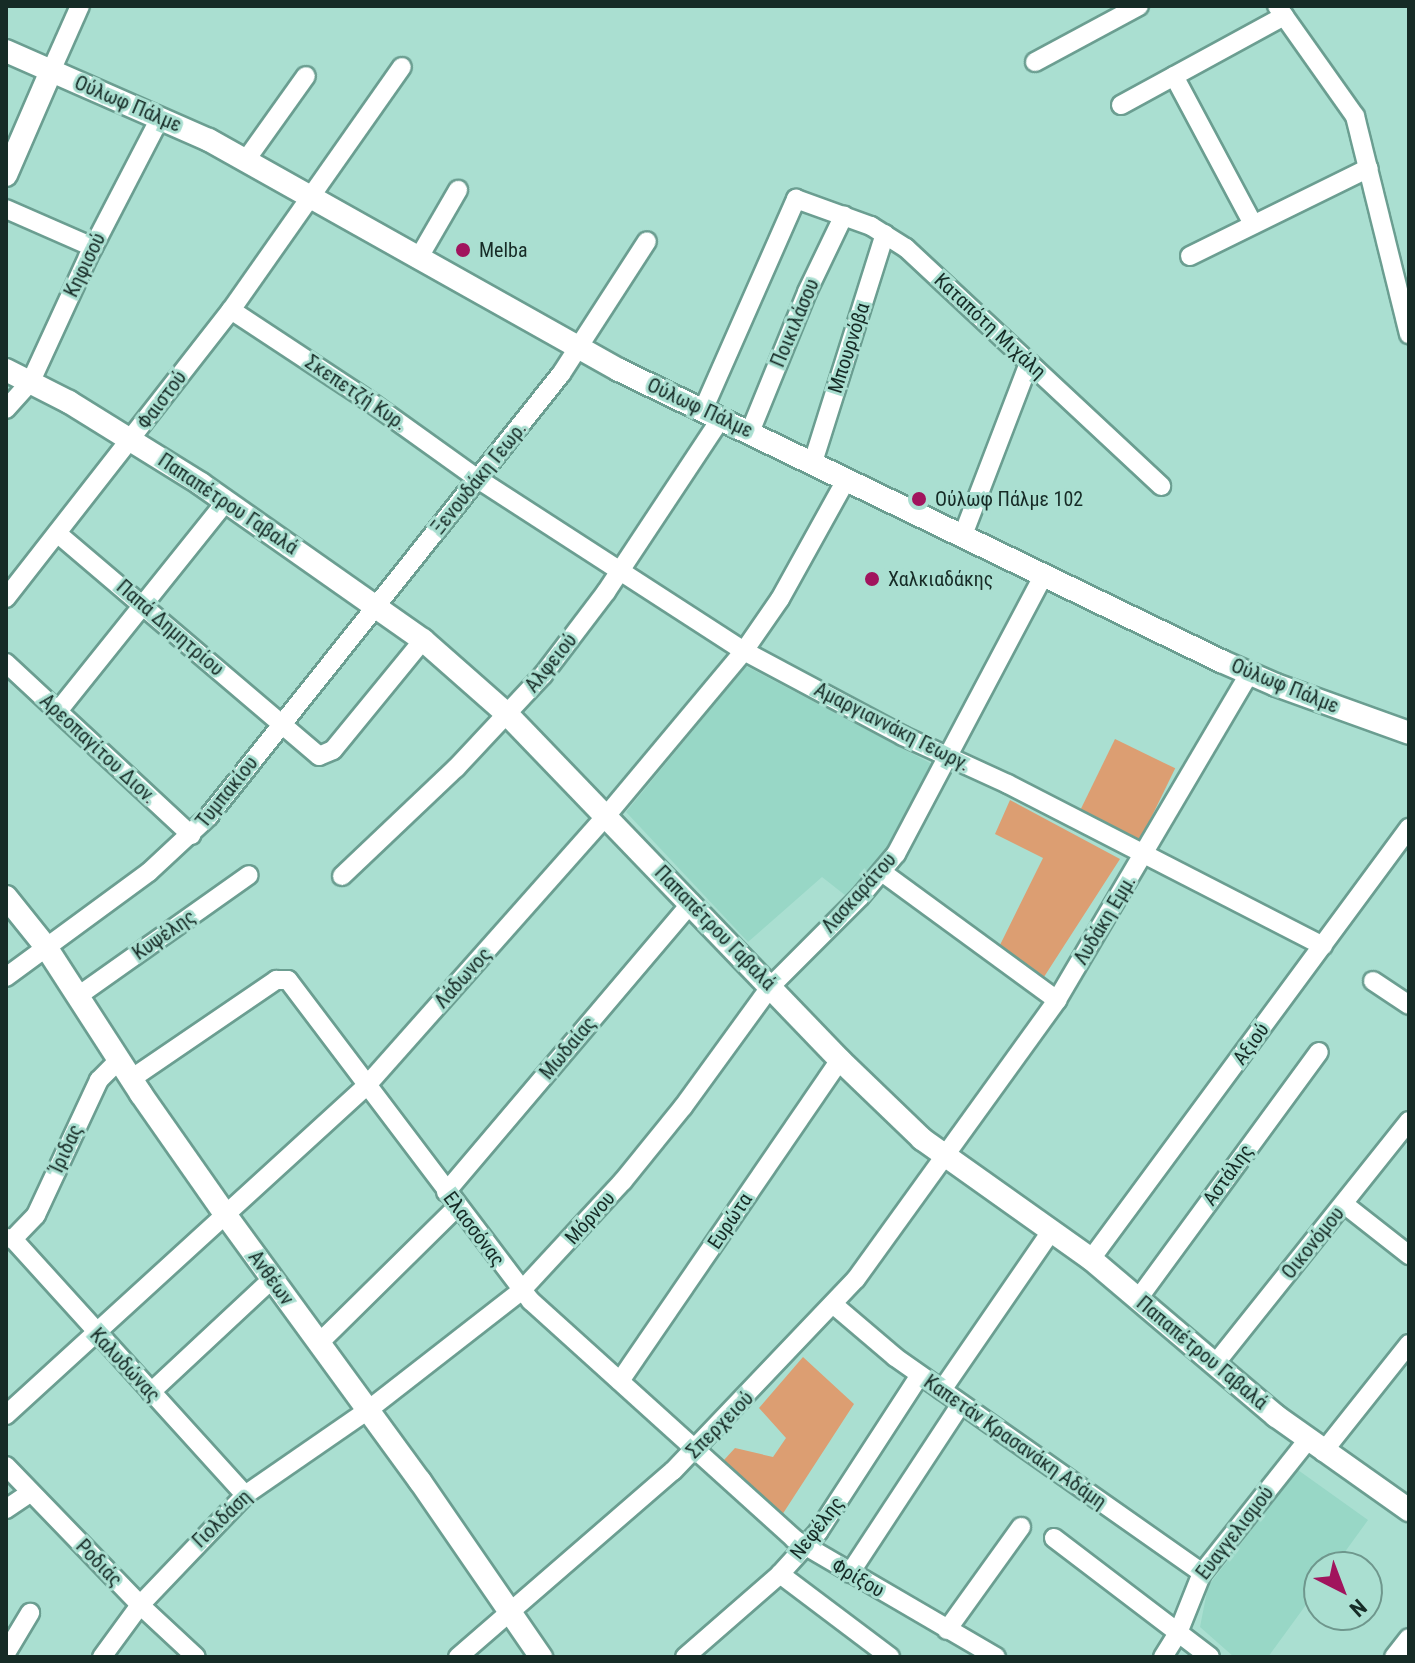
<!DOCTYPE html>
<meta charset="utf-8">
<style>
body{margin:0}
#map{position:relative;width:1415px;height:1663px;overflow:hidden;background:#aadfd1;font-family:"Roboto Condensed",sans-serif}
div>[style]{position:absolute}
.built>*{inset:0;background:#98d7c6}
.green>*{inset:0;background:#dc9e72;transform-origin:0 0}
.roads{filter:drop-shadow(2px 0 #6b9e91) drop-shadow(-2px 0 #6b9e91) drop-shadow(0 2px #6b9e91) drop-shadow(0 -2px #6b9e91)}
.minor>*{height:18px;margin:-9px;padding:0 9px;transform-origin:9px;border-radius:9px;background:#fff}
.tertiary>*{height:22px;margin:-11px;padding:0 11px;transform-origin:11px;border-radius:11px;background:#fff}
.dots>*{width:22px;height:22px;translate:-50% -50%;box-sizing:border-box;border:4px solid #aadfd1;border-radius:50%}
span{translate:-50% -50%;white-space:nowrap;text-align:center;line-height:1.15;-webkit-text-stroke:6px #aadfd1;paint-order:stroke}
.street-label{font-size:20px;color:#162b26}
.poi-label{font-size:20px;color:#162b26}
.left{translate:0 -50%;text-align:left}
.frame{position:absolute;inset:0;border:8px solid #162b26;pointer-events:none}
.north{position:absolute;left:1303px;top:1551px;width:80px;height:80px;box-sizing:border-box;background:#aadfd1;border:2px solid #6f978d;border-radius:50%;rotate:138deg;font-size:22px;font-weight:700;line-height:32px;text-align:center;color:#162b26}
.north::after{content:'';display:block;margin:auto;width:28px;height:36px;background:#a1145d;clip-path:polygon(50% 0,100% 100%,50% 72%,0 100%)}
</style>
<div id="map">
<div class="built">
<div style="clip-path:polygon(746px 666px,932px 764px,876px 867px,850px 899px,822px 877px,748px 942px,626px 812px)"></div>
<div style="clip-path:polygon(1298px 1470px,1368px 1520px,1334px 1567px,1319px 1567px,1319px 1587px,1268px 1657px,1234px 1657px,1200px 1627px,1208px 1586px)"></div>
</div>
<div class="green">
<div style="left:1115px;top:739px;width:67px;height:81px;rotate:26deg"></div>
<div style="clip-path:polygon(1010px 800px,1120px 859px,1042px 980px,999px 947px,1043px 858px,995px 834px)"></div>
<div style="clip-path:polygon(803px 1357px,854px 1404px,782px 1515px,724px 1460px,735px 1448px,773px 1457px,786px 1438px,759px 1408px)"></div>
</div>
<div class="roads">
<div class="minor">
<div style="left:1277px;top:6px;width:135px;rotate:54.7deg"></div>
<div style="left:1355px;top:116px;width:225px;rotate:76.1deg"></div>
<div style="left:1035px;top:62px;width:118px;rotate:-28.3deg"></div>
<div style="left:51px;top:71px;width:71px;rotate:-66deg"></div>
<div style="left:1174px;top:76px;width:168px;rotate:61.9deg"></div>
<div style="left:1121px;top:105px;width:186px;rotate:-28.6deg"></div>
<div style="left:246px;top:160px;width:103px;rotate:-54.5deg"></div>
<div style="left:6px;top:209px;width:95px;rotate:23.6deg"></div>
<div style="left:1190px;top:256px;width:199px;rotate:-26.2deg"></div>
<div style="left:418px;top:259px;width:80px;rotate:-59.9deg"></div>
<div style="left:231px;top:310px;width:165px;rotate:33.4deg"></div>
<div style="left:369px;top:401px;width:134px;rotate:35.6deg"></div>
<div style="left:478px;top:479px;width:317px;rotate:32.9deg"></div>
<div style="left:744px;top:651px;width:180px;rotate:28.1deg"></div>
<div style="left:903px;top:736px;width:115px;rotate:24.6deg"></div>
<div style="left:1008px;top:784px;width:354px;rotate:27.2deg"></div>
<div style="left:6px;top:409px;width:38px;rotate:-48deg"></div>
<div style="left:31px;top:381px;width:136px;rotate:-65.3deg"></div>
<div style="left:88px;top:257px;width:157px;rotate:-62.6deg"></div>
<div style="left:703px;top:410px;width:231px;rotate:-66.2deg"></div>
<div style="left:796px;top:199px;width:80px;rotate:19.8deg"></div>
<div style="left:871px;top:226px;width:41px;rotate:32.2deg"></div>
<div style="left:906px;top:248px;width:349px;rotate:43deg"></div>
<div style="left:750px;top:432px;width:151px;rotate:-67.8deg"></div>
<div style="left:807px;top:292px;width:85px;rotate:-64.3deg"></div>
<div style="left:813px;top:462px;width:239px;rotate:-72.5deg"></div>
<div style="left:57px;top:533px;width:344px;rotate:40.4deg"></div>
<div style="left:319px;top:756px;width:15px;rotate:-23deg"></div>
<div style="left:333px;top:750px;width:142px;rotate:-50.7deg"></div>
<div style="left:963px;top:535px;width:184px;rotate:-69deg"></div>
<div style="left:6px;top:598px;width:365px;rotate:-52deg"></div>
<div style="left:231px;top:310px;width:297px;rotate:-54.9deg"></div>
<div style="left:6px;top:663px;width:253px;rotate:42.9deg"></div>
<div style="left:58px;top:711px;width:269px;rotate:-51.3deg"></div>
<div style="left:882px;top:872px;width:217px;rotate:36.2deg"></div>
<div style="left:342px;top:876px;width:157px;rotate:-43.5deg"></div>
<div style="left:456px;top:768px;width:127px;rotate:-46.9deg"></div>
<div style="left:543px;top:675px;width:104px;rotate:-52.8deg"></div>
<div style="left:606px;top:592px;width:209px;rotate:-56.5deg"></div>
<div style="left:6px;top:977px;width:177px;rotate:-36.3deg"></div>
<div style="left:149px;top:872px;width:82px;rotate:-43deg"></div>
<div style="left:209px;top:816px;width:565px;rotate:-51.47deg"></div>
<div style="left:561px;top:374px;width:158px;rotate:-57.1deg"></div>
<div style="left:1373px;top:981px;width:43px;rotate:33.7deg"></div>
<div style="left:78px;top:996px;width:209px;rotate:-35.3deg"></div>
<div style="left:131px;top:1079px;width:176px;rotate:-34.3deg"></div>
<div style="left:276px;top:980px;width:12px"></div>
<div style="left:288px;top:980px;width:403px;rotate:52.9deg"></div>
<div style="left:531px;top:1301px;width:355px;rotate:42.1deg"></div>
<div style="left:794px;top:1539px;width:234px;rotate:30.3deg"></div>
<div style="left:446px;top:1192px;width:379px;rotate:-49.7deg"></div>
<div style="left:1344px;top:1204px;width:83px;rotate:38.1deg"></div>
<div style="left:6px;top:1238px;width:7px;rotate:8deg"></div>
<div style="left:13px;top:1239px;width:345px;rotate:47.8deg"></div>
<div style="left:13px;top:1239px;width:33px;rotate:-46deg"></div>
<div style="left:36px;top:1215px;width:149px;rotate:-65deg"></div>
<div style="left:99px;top:1080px;width:28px;rotate:-45deg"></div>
<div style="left:1091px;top:1259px;width:536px;rotate:-53.58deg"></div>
<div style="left:1138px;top:1299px;width:306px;rotate:-53.8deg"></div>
<div style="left:834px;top:1305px;width:80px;rotate:40.4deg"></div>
<div style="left:895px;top:1357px;width:375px;rotate:35.1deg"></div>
<div style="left:318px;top:1344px;width:195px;rotate:-44.6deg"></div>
<div style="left:1215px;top:1364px;width:311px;rotate:-51.4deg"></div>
<div style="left:620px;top:1381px;width:389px;rotate:-55.6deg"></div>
<div style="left:942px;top:1390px;width:194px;rotate:-55.5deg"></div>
<div style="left:151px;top:1392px;width:166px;rotate:-43deg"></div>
<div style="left:6px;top:1415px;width:491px;rotate:-42.4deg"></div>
<div style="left:368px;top:1084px;width:358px;rotate:-48.4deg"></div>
<div style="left:606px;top:816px;width:215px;rotate:-50.1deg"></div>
<div style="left:744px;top:651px;width:63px;rotate:-55.3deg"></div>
<div style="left:780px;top:599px;width:138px;rotate:-61deg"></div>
<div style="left:1323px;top:1452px;width:138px;rotate:-51.5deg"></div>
<div style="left:6px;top:1466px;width:193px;rotate:46deg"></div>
<div style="left:140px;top:1605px;width:76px;rotate:42.9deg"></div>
<div style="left:6px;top:1509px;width:30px;rotate:-34deg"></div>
<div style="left:1054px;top:1538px;width:196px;rotate:37.3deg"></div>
<div style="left:850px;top:1573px;width:202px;rotate:-56.7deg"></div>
<div style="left:780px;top:1574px;width:138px;rotate:37deg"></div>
<div style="left:947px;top:1630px;width:127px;rotate:-54.3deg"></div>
<div style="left:6px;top:1653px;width:47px;rotate:-59deg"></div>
<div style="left:102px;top:1657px;width:64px;rotate:-53.8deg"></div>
<div style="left:140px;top:1605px;width:152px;rotate:-46.3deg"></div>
<div style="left:245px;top:1495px;width:150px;rotate:-34.6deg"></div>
<div style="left:368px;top:1410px;width:194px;rotate:-37.9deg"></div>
<div style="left:521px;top:1291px;width:150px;rotate:-47.2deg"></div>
<div style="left:623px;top:1181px;width:95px;rotate:-51deg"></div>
<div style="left:683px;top:1107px;width:150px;rotate:-54deg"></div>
<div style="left:771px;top:986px;width:126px;rotate:-45deg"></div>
<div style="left:860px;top:897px;width:56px;rotate:-50.1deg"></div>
<div style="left:896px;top:854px;width:316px;rotate:-62.1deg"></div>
<div style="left:458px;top:1657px;width:284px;rotate:-40.9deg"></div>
<div style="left:673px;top:1471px;width:265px;rotate:-46.4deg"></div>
<div style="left:856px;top:1279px;width:344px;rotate:-54.2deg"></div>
<div style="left:1057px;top:1000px;width:378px;rotate:-59.5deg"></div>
<div style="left:685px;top:1657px;width:126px;rotate:-41.1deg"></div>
<div style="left:780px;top:1574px;width:57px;rotate:-47.9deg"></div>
<div style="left:818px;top:1532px;width:187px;rotate:-57deg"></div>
<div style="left:1163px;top:1657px;width:28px;rotate:-58deg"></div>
<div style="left:1178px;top:1633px;width:65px;rotate:-68.2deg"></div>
<div style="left:1202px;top:1573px;width:169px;rotate:-51.5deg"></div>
<div style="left:1394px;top:1657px;width:24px;rotate:-52deg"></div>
</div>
<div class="tertiary">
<div style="left:6px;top:51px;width:222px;rotate:23.7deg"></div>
<div style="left:209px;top:140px;width:470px;rotate:29.3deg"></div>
<div style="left:619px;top:370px;width:669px;rotate:25.8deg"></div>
<div style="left:1221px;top:661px;width:60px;rotate:23.6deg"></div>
<div style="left:1276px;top:685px;width:141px;rotate:19.8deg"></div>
<div style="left:6px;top:175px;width:113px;rotate:-66.6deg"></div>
<div style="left:6px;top:370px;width:71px;rotate:26.9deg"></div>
<div style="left:69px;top:402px;width:155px;rotate:31.8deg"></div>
<div style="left:201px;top:484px;width:271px;rotate:35.1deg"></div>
<div style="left:423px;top:640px;width:113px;rotate:41.4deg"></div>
<div style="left:508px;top:715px;width:479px;rotate:46.1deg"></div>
<div style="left:840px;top:1060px;width:114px;rotate:43.9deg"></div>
<div style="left:922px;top:1139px;width:207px;rotate:35.4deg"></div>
<div style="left:1091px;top:1259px;width:243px;rotate:40.3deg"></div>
<div style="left:1276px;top:1416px;width:163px;rotate:35.3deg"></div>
<div style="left:6px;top:897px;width:64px;rotate:51.3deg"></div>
<div style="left:46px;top:947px;width:175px;rotate:57.1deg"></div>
<div style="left:141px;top:1094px;width:146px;rotate:55deg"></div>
<div style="left:225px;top:1214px;width:331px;rotate:53.9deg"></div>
<div style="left:420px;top:1481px;width:214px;rotate:55.5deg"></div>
</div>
</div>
<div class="dots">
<div style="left:463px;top:250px;background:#a1145d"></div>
<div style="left:919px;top:499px;background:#a1145d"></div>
<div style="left:872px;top:579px;background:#a1145d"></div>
</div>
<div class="street-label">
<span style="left:128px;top:104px;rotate:23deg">Ούλωφ Πάλμε</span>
<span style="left:85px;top:265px;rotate:-64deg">Κηφισού</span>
<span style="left:795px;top:323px;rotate:-67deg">Ποικιλάσου</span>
<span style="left:990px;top:326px;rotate:43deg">Καταπότη Μιχάλη</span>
<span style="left:849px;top:348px;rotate:-72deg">Μπουρνόβα</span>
<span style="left:356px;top:393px;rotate:34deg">Σκεπετζή Κυρ.</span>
<span style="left:162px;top:400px;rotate:-53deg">Φαιστού</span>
<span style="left:700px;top:408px;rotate:25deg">Ούλωφ Πάλμε</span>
<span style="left:479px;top:478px;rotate:-51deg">Ξενουδάκη Γεωρ.</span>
<span style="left:228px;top:504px;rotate:34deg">Παπαπέτρου Γαβαλά</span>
<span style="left:170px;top:628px;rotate:41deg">Παπά Δημητρίου</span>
<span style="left:551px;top:663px;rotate:-51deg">Αλφειού</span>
<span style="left:1285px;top:686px;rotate:22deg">Ούλωφ Πάλμε</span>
<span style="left:892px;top:727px;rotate:27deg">Αμαργιαννάκη Γεωργ.</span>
<span style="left:98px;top:749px;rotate:43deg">Αρεοπαγίτου Διον.</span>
<span style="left:227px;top:792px;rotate:-51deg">Τυμπακίου</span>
<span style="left:859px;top:893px;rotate:-48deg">Λασκαράτου</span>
<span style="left:1105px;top:920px;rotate:-59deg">Λυδάκη Εμμ.</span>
<span style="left:715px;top:928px;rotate:46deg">Παπαπέτρου Γαβαλά</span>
<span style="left:164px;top:935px;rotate:-35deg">Κυψέλης</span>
<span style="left:463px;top:978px;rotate:-48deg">Λάδωνος</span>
<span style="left:1251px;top:1044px;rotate:-54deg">Αξιού</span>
<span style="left:568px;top:1048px;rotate:-50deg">Μωδαίας</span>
<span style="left:66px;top:1149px;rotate:-65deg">Ίριδας</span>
<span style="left:1228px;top:1175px;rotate:-54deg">Αστάλης</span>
<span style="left:590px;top:1218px;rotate:-48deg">Μόρνου</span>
<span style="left:730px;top:1221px;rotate:-56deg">Ευρώτα</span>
<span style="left:474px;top:1229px;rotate:53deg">Ελασσόνας</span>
<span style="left:1313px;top:1243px;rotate:-51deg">Οικονόμου</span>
<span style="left:271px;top:1278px;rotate:54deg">Ανθέων</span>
<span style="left:1202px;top:1353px;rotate:40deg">Παπαπέτρου Γαβαλά</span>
<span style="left:125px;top:1365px;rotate:47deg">Καλυδώνας</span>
<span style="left:720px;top:1425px;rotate:-45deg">Σπερχειού</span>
<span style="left:1015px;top:1442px;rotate:35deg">Καπετάν Κρασανάκη Αδάμη</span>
<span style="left:222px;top:1519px;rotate:-44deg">Γιολδάση</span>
<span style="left:817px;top:1528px;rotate:-52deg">Νεφέλης</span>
<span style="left:1235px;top:1533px;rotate:-52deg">Ευαγγελισμού</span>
<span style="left:99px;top:1563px;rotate:46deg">Ροδιάς</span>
<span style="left:858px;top:1578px;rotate:30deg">Φρίξου</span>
</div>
<div class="poi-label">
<span class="left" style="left:479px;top:250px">Melba</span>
<span class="left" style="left:935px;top:499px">Ούλωφ Πάλμε 102</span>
<span class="left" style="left:888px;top:579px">Χαλκιαδάκης</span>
</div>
<div class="frame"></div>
<div class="north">N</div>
</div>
